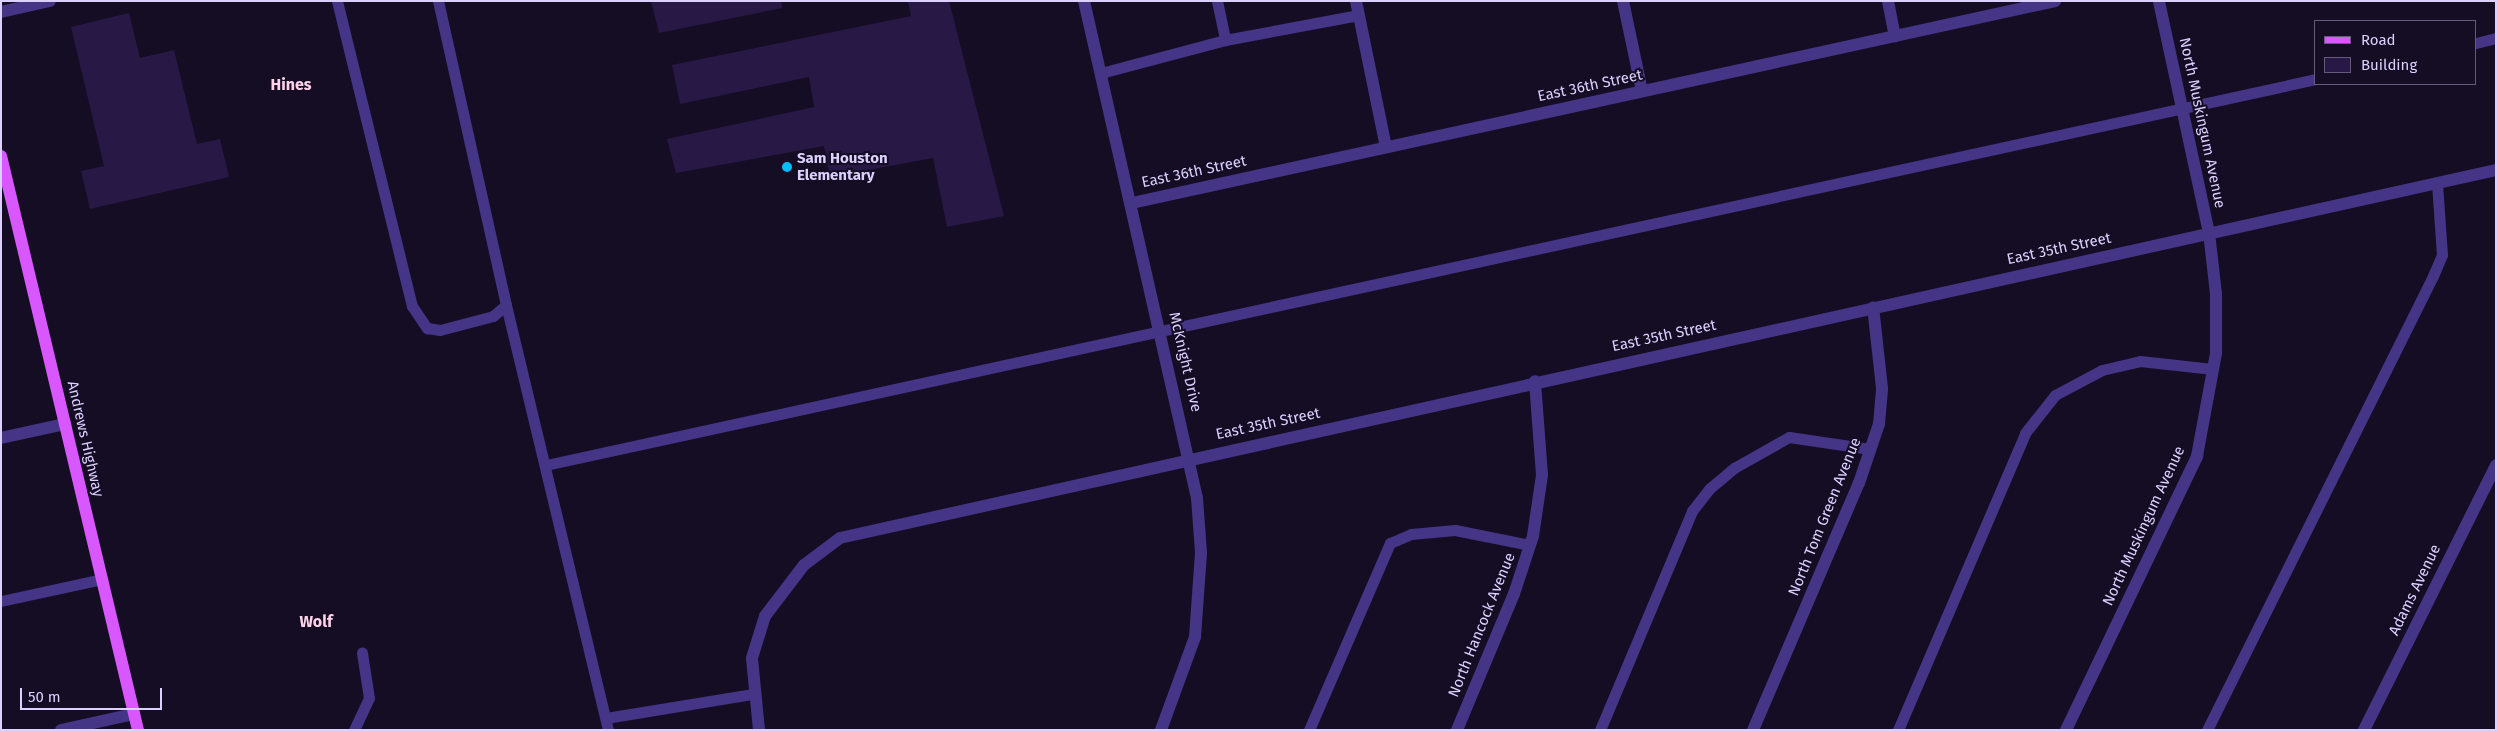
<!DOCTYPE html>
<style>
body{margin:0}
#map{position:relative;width:2497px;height:731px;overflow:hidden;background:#140d24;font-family:"Fira Sans",sans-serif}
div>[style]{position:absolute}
.building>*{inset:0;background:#281846}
.service>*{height:11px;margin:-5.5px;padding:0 5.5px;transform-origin:5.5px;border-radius:5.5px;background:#443586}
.minor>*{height:12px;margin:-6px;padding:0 6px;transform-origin:6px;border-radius:6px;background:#443586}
.primary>*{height:12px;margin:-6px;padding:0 6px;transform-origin:6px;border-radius:6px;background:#d957ff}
.dots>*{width:14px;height:14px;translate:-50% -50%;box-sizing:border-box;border:2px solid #140d24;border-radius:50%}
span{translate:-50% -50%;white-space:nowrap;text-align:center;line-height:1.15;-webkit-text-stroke:4px #140d24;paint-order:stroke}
.street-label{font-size:15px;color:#dcd0ff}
.poi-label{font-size:15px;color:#dcd0ff;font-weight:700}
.left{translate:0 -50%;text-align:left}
.neighbourhood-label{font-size:16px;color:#ffd2e8;font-weight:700}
.frame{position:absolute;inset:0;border:2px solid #dcd0ff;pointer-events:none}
.legend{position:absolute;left:2314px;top:20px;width:162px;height:65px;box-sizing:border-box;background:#140d24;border:1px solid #645b7c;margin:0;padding:6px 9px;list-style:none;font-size:15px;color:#dcd0ff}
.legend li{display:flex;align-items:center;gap:10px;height:25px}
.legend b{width:25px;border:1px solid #645b7c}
.scale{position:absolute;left:20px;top:688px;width:142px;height:22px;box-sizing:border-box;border:2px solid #dcd0ff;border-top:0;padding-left:6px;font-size:15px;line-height:18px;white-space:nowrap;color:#dcd0ff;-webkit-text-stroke:4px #140d24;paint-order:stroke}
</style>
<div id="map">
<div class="building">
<div style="clip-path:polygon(651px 1px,781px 1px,782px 8px,659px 33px)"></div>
<div style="clip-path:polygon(908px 1px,949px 1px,1004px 216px,947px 227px,933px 158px,830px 177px,824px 146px,676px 173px,667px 139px,814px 107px,809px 77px,680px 104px,672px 65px,911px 16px)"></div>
<div style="clip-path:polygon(129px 13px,140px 58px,174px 50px,197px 144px,220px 139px,229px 177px,90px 209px,81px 171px,104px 166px,71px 27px)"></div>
</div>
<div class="service">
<div style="left:337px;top:1px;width:314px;rotate:76.2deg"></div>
<div style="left:412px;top:306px;width:27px;rotate:56deg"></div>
<div style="left:427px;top:328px;width:13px;rotate:9deg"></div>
<div style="left:440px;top:330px;width:55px;rotate:-14.8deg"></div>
<div style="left:493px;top:316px;width:17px;rotate:-40deg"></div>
<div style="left:506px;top:305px;width:312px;rotate:-102.6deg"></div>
<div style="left:1217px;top:1px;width:40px;rotate:78deg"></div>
<div style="left:2476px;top:43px;width:21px;rotate:-14deg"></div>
<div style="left:1101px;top:73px;width:128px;rotate:-14.9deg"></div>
<div style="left:1225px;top:40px;width:136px;rotate:-10.6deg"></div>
<div style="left:506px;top:305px;width:437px;rotate:76.5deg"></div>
<div style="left:546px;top:465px;width:1812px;rotate:-12.3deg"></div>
<div style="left:1px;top:601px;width:103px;rotate:-12.3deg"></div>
<div style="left:606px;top:718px;width:149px;rotate:-9.3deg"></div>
<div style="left:354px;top:730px;width:35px;rotate:-65deg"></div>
<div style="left:369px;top:698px;width:46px;rotate:-98.8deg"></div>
<div style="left:1309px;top:730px;width:204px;rotate:-66.6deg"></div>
<div style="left:1390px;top:543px;width:23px;rotate:-23deg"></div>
<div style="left:1411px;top:534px;width:44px;rotate:-5.2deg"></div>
<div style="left:1455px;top:530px;width:76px;rotate:11.3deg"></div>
<div style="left:1600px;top:730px;width:238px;rotate:-67.2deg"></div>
<div style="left:1692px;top:511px;width:28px;rotate:-52deg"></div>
<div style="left:1709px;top:489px;width:33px;rotate:-40deg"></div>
<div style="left:1734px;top:468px;width:63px;rotate:-29.4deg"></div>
<div style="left:1789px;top:437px;width:82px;rotate:8.4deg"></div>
<div style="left:1898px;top:730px;width:323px;rotate:-66.8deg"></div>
<div style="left:2025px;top:433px;width:48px;rotate:-51.7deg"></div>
<div style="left:2055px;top:395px;width:53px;rotate:-28deg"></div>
<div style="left:2102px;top:370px;width:39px;rotate:-13deg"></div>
<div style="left:2140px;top:361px;width:73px;rotate:6.3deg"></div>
<div style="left:2207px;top:730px;width:507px;rotate:-63.54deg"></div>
<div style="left:2433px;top:276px;width:23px;rotate:-67deg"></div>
<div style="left:2442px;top:255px;width:72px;rotate:-94deg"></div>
</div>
<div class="minor">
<div style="left:1084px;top:1px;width:510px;rotate:77.19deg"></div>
<div style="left:1197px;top:498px;width:55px;rotate:85.8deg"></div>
<div style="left:1201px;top:553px;width:84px;rotate:94.1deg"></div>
<div style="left:1195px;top:637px;width:99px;rotate:110.1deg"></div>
<div style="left:1356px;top:1px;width:149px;rotate:78.4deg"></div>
<div style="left:1623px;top:1px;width:92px;rotate:78.1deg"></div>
<div style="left:1888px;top:1px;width:36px;rotate:79deg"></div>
<div style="left:1px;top:12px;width:50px;rotate:-12.7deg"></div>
<div style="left:1132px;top:203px;width:945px;rotate:-12.34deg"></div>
<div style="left:1px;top:438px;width:66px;rotate:-12.3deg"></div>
<div style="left:61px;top:730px;width:75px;rotate:-12.4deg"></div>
<div style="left:759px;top:730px;width:72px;rotate:-95.6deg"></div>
<div style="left:752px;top:658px;width:44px;rotate:-72.8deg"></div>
<div style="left:765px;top:616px;width:64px;rotate:-52.6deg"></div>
<div style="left:804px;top:565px;width:45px;rotate:-36.9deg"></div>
<div style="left:840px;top:538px;width:1696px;rotate:-12.53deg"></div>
<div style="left:1457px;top:730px;width:147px;rotate:-67.3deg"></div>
<div style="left:1514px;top:594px;width:61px;rotate:-71.9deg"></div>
<div style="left:1533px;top:536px;width:62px;rotate:-81.6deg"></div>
<div style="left:1542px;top:475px;width:94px;rotate:-94.3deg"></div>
<div style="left:1753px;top:730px;width:269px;rotate:-66.8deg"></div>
<div style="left:1859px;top:483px;width:62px;rotate:-71.3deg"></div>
<div style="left:1879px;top:424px;width:36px;rotate:-85deg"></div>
<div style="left:1882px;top:388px;width:81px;rotate:-96.3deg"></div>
<div style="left:2066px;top:730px;width:304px;rotate:-64.4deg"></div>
<div style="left:2197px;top:456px;width:105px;rotate:-79.5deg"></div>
<div style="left:2216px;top:353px;width:59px;rotate:-90deg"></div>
<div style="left:2216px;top:294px;width:61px;rotate:-96.5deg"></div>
<div style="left:2209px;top:233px;width:237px;rotate:-102.2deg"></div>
<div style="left:2364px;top:730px;width:296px;rotate:-63.5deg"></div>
</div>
<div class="primary">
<div style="left:1px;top:156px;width:590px;rotate:76.58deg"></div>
</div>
<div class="dots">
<div style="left:787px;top:167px;background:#00bcfb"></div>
</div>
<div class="street-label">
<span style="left:1590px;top:86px;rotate:-12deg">East 36th Street</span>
<span style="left:2202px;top:123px;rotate:78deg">North Muskingum Avenue</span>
<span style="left:1194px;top:172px;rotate:-12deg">East 36th Street</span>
<span style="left:2059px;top:249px;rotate:-12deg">East 35th Street</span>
<span style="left:1664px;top:336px;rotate:-12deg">East 35th Street</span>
<span style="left:1185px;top:362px;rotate:77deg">McKnight Drive</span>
<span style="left:1268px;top:424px;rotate:-12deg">East 35th Street</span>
<span style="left:85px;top:439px;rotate:77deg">Andrews Highway</span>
<span style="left:1825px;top:517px;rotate:-68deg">North Tom Green Avenue</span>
<span style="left:2144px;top:526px;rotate:-65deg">North Muskingum Avenue</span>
<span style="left:2415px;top:590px;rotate:-64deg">Adams Avenue</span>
<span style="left:1482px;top:625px;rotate:-68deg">North Hancock Avenue</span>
</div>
<div class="poi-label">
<span class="left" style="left:797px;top:167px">Sam Houston<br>Elementary</span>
</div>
<div class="neighbourhood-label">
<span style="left:291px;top:85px">Hines</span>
<span style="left:316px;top:622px">Wolf</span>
</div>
<div class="frame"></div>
<ul class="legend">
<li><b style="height:6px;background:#d957ff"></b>Road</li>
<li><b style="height:14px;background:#281846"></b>Building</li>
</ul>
<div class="scale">50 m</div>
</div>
